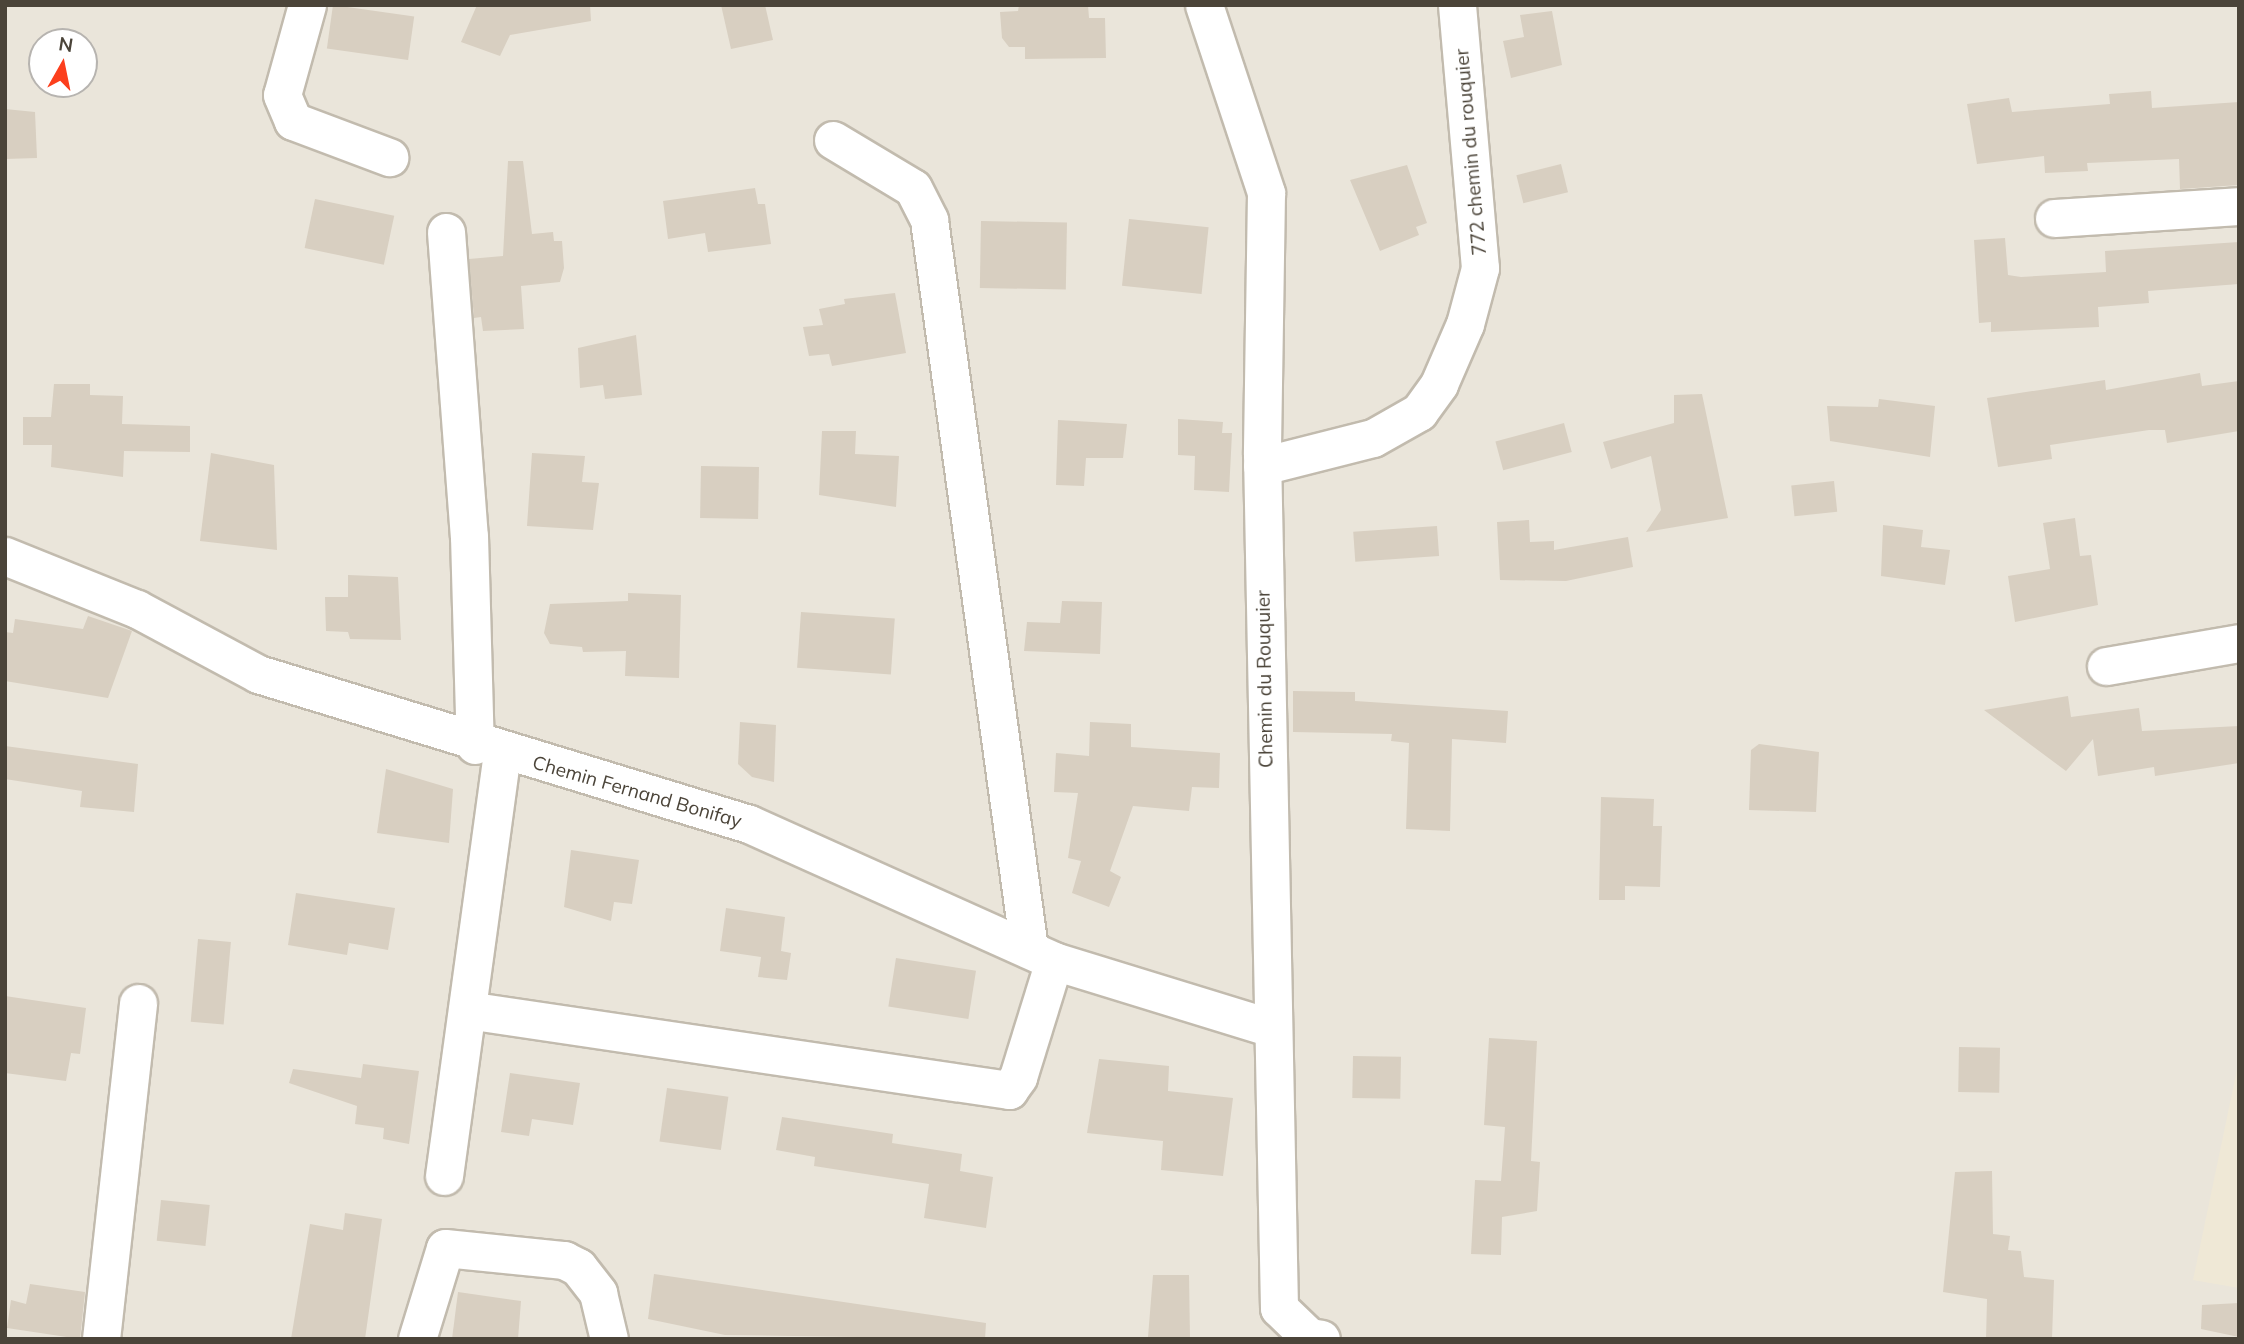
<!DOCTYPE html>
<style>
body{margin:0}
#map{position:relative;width:2244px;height:1344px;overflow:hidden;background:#f6f3ec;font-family:Mulish,sans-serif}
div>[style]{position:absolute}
.residential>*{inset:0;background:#eae5da}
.education>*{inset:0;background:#efe8d6}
.building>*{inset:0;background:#d8cfc1;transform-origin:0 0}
.roads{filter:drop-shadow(2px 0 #c2bbae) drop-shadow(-2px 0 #c2bbae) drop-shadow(0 2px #c2bbae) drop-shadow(0 -2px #c2bbae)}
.minor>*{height:37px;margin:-18.5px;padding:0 18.5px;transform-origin:18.5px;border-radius:18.5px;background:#fff}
span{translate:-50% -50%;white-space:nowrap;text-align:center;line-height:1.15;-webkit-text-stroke:5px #fff;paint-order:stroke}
.street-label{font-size:19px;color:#4b4439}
.frame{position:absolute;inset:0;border:7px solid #4b4439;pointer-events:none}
.north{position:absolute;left:28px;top:28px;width:70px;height:70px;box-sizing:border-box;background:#fff;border:2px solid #b7b4b0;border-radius:50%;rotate:9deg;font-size:19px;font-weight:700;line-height:28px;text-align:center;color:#4b4439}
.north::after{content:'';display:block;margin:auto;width:24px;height:32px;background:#fc3f1d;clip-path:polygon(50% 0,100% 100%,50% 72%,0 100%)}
</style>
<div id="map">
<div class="residential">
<div style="clip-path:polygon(evenodd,5px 5px,2239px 5px,2239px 1339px,5px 1339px,5px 5px,42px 42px,84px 42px,84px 84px,42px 84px,42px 42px)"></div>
</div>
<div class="education">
<div style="clip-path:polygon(2239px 1060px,2239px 1288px,2193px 1280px)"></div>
</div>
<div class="building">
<div style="left:333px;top:5px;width:82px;height:44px;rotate:8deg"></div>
<div style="clip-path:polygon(477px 5px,590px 5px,591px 21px,510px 35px,500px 56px,461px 42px)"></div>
<div style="clip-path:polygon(721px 5px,765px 5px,773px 40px,731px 49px)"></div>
<div style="clip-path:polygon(1019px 5px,1088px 5px,1089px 18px,1105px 18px,1106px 58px,1025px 59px,1025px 47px,1009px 47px,1002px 38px,1000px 12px,1018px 11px)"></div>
<div style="clip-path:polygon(1552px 11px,1562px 65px,1511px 78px,1503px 41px,1524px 37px,1520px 15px)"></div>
<div style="clip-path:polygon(2151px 91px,2152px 108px,2239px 102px,2239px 185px,2180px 189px,2179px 159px,2087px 163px,2088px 171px,2045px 173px,2044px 156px,1977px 164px,1967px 104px,2009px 98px,2012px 112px,2110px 104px,2109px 94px)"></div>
<div style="clip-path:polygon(5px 109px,35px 112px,37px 158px,5px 159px)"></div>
<div style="clip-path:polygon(508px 161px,523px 161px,532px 234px,553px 232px,554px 241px,562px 241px,564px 268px,560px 282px,521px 286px,524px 329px,483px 331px,481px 317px,474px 318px,469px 259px,503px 256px)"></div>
<div style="left:1561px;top:164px;width:29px;height:46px;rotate:76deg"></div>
<div style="clip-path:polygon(1407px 165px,1427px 223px,1416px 227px,1419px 235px,1380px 251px,1350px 180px)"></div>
<div style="clip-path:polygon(755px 188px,758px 204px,765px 204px,771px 244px,708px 252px,705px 233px,668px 239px,663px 201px)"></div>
<div style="left:315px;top:199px;width:81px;height:50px;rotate:12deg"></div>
<div style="left:1129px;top:219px;width:80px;height:67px;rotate:6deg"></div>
<div style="left:981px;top:221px;width:86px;height:67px;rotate:1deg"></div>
<div style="clip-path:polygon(2005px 238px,2008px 275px,2021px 277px,2106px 272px,2105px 251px,2239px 242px,2239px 284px,2148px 291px,2149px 303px,2098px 307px,2099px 327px,1991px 332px,1991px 322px,1979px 323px,1974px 240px)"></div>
<div style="clip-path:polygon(895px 293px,906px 353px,832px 366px,829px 354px,809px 356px,803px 327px,823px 325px,819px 309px,845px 304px,844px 299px)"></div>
<div style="clip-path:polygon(636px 335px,642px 395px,605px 399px,603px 385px,580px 388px,578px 348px)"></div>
<div style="clip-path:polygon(2200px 373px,2202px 386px,2239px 381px,2239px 431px,2167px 443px,2165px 430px,2149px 430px,2050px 445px,2052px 459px,1998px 467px,1987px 398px,2105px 380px,2106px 390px)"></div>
<div style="clip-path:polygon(54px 384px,90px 384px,90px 395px,123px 396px,122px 424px,190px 426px,190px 452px,124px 451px,123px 477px,51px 467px,52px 445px,23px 445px,23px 417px,51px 417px)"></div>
<div style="clip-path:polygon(1702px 394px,1728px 518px,1646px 532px,1661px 510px,1651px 456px,1611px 469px,1603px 442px,1674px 423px,1674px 395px)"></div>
<div style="clip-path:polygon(1879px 399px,1935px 406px,1930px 457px,1830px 441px,1827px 406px,1878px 407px)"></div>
<div style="clip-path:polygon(1178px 419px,1223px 422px,1222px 433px,1232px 433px,1229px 492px,1194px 490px,1195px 456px,1178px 455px)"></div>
<div style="clip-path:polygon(1058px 420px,1127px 424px,1123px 458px,1086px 458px,1084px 486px,1056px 485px)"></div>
<div style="left:1564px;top:423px;width:30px;height:71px;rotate:75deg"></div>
<div style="clip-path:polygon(822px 431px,856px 431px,855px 454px,899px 456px,896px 507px,819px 495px)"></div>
<div style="clip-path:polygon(211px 453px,274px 465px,277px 550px,200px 541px)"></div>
<div style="clip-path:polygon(532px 453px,585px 456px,582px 482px,599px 483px,593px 530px,527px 526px)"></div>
<div style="left:701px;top:466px;width:58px;height:52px;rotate:1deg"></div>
<div style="left:1834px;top:481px;width:31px;height:43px;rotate:84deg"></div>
<div style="clip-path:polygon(2075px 518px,2080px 556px,2091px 555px,2098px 605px,2015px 622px,2008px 576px,2050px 569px,2043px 523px)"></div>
<div style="clip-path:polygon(1529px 520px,1530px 542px,1554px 541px,1554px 550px,1628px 537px,1633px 567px,1566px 581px,1500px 580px,1497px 522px)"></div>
<div style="clip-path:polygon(1883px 525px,1923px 530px,1921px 547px,1950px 550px,1945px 585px,1881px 576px)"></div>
<div style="left:1437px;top:526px;width:30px;height:84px;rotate:86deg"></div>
<div style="clip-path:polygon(348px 575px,398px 577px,401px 640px,350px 639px,348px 632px,326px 631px,325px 597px,348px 597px)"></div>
<div style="clip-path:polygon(628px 593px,681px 595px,679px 678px,625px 676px,626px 651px,583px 652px,582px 647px,550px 644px,544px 633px,550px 604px,628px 601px)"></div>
<div style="clip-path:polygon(1062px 601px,1102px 602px,1100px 654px,1024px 651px,1027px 622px,1060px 623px)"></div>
<div style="left:801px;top:612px;width:94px;height:56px;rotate:4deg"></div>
<div style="clip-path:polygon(88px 616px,132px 631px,108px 698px,5px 681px,5px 632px,13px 633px,15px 619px,83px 629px)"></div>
<div style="clip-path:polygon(1293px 691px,1355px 692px,1355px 701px,1508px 711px,1506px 743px,1452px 739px,1450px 831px,1406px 829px,1409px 743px,1391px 741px,1392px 734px,1293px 732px)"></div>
<div style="clip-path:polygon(2068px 696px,2071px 717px,2139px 708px,2142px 731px,2239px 726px,2239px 763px,2155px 776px,2154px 767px,2098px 776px,2093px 739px,2066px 771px,1984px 710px)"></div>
<div style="clip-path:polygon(740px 722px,776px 725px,774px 782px,752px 777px,738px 764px)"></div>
<div style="clip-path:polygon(1090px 722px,1131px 724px,1131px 747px,1220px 753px,1219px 788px,1192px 787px,1189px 811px,1133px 806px,1110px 871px,1121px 877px,1109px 907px,1072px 893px,1081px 861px,1068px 858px,1078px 793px,1054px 792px,1056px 753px,1089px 756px)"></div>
<div style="clip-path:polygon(1759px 744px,1819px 752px,1816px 812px,1749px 810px,1751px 750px)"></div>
<div style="clip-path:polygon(5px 746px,138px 764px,134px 812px,80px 807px,82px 791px,5px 779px)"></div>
<div style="clip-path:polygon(386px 769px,453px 789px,449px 843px,377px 833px)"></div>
<div style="clip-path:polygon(1601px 797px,1654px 799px,1653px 826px,1662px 826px,1660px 887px,1625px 886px,1625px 900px,1599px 900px)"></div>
<div style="clip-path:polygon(571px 850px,639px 860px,632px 904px,614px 902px,611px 921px,564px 907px)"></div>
<div style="clip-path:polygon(296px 893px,395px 908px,388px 950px,349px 943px,347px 955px,288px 945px)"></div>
<div style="clip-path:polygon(726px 908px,785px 917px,781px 951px,791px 953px,787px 980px,758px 977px,761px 957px,720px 951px)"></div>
<div style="left:198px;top:939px;width:33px;height:83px;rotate:5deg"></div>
<div style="left:896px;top:958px;width:81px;height:49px;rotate:9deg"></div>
<div style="clip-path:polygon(5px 996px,86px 1008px,80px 1054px,71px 1053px,66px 1081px,5px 1073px)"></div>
<div style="clip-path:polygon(1489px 1038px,1537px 1041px,1531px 1161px,1540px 1162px,1537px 1211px,1502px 1217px,1501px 1255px,1471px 1254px,1475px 1180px,1501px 1181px,1505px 1127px,1484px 1125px)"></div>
<div style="left:1959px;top:1047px;width:41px;height:45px;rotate:1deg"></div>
<div style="left:1353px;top:1056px;width:48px;height:42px;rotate:1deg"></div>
<div style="clip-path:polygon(1099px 1059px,1169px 1066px,1168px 1091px,1233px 1098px,1223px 1176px,1161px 1170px,1163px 1141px,1087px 1133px)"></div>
<div style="clip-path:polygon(363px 1064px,419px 1071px,409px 1144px,383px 1139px,384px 1128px,355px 1124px,357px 1106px,289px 1083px,293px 1069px,361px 1078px)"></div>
<div style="clip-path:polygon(510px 1073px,580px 1083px,573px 1125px,532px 1119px,529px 1136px,501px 1132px)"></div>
<div style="left:667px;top:1088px;width:62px;height:54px;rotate:8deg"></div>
<div style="clip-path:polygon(782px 1117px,893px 1134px,892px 1143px,962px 1154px,960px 1171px,993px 1177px,986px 1228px,924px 1218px,929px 1184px,814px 1166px,815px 1157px,776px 1150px)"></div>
<div style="clip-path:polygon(1992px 1171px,1993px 1234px,2010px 1236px,2008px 1250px,2021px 1251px,2024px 1277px,2054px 1280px,2052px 1339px,1986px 1339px,1987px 1299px,1943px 1292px,1955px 1172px)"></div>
<div style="left:161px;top:1200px;width:49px;height:41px;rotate:6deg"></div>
<div style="clip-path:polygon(345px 1213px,382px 1219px,365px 1339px,291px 1339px,310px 1224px,343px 1230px)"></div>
<div style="clip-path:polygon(654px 1274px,986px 1323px,985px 1339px,725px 1335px,648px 1319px)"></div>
<div style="clip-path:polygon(1153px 1275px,1189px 1275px,1190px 1338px,1148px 1337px)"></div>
<div style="clip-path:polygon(30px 1284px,85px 1292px,80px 1339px,7px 1328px,11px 1300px,26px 1304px)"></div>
<div style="clip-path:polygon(458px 1292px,521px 1301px,518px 1339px,452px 1339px)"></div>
<div style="clip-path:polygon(2239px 1303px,2239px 1337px,2201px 1329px,2202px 1305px)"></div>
</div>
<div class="roads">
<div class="minor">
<div style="left:307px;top:5px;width:93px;rotate:105.5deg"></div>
<div style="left:282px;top:95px;width:28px;rotate:67deg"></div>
<div style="left:293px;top:121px;width:103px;rotate:20.6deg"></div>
<div style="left:1204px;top:5px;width:198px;rotate:71.7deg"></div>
<div style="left:1266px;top:193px;width:261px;rotate:90.9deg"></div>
<div style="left:1262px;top:454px;width:854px;rotate:88.86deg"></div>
<div style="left:1279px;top:1308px;width:42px;rotate:44deg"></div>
<div style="left:1309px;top:1337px;width:12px;rotate:9deg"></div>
<div style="left:833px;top:140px;width:93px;rotate:31deg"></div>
<div style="left:913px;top:188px;width:36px;rotate:63deg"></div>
<div style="left:929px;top:220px;width:736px;rotate:82.19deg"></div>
<div style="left:2054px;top:218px;width:185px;rotate:-3.7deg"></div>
<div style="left:446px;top:232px;width:305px;rotate:85.7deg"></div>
<div style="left:469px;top:536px;width:209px;rotate:88.4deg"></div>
<div style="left:1262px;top:466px;width:114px;rotate:-14.2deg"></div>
<div style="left:1373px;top:438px;width:53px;rotate:-29.5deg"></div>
<div style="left:1419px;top:412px;width:34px;rotate:-54deg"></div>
<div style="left:1439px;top:384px;width:65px;rotate:-66.6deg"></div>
<div style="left:1465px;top:324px;width:58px;rotate:-75deg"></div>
<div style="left:1480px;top:268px;width:264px;rotate:-95deg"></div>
<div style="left:5px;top:556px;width:142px;rotate:21.9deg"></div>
<div style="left:137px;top:609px;width:137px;rotate:28.2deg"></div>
<div style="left:258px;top:674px;width:513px;rotate:16.99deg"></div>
<div style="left:749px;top:824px;width:334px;rotate:24.2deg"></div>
<div style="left:1054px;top:961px;width:225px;rotate:17.1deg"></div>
<div style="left:2106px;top:666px;width:135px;rotate:-9.8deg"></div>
<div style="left:467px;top:1010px;width:548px;rotate:8.4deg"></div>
<div style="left:1009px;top:1090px;width:16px;rotate:-55deg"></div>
<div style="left:1018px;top:1077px;width:121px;rotate:-72.8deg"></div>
<div style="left:444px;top:1176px;width:426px;rotate:-82.2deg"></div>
<div style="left:101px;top:1339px;width:338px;rotate:-83.7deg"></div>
<div style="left:417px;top:1339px;width:95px;rotate:-72.9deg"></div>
<div style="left:445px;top:1248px;width:120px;rotate:5.8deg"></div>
<div style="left:564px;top:1260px;width:16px;rotate:27deg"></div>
<div style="left:578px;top:1267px;width:33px;rotate:52deg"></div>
<div style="left:598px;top:1293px;width:47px;rotate:76.6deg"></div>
</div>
</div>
<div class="street-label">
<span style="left:1471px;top:152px;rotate:-95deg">772 chemin du rouquier</span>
<span style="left:1265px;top:679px;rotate:-91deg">Chemin du Rouquier</span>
<span style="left:637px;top:792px;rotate:16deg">Chemin Fernand Bonifay</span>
</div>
<div class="frame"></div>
<div class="north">N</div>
</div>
